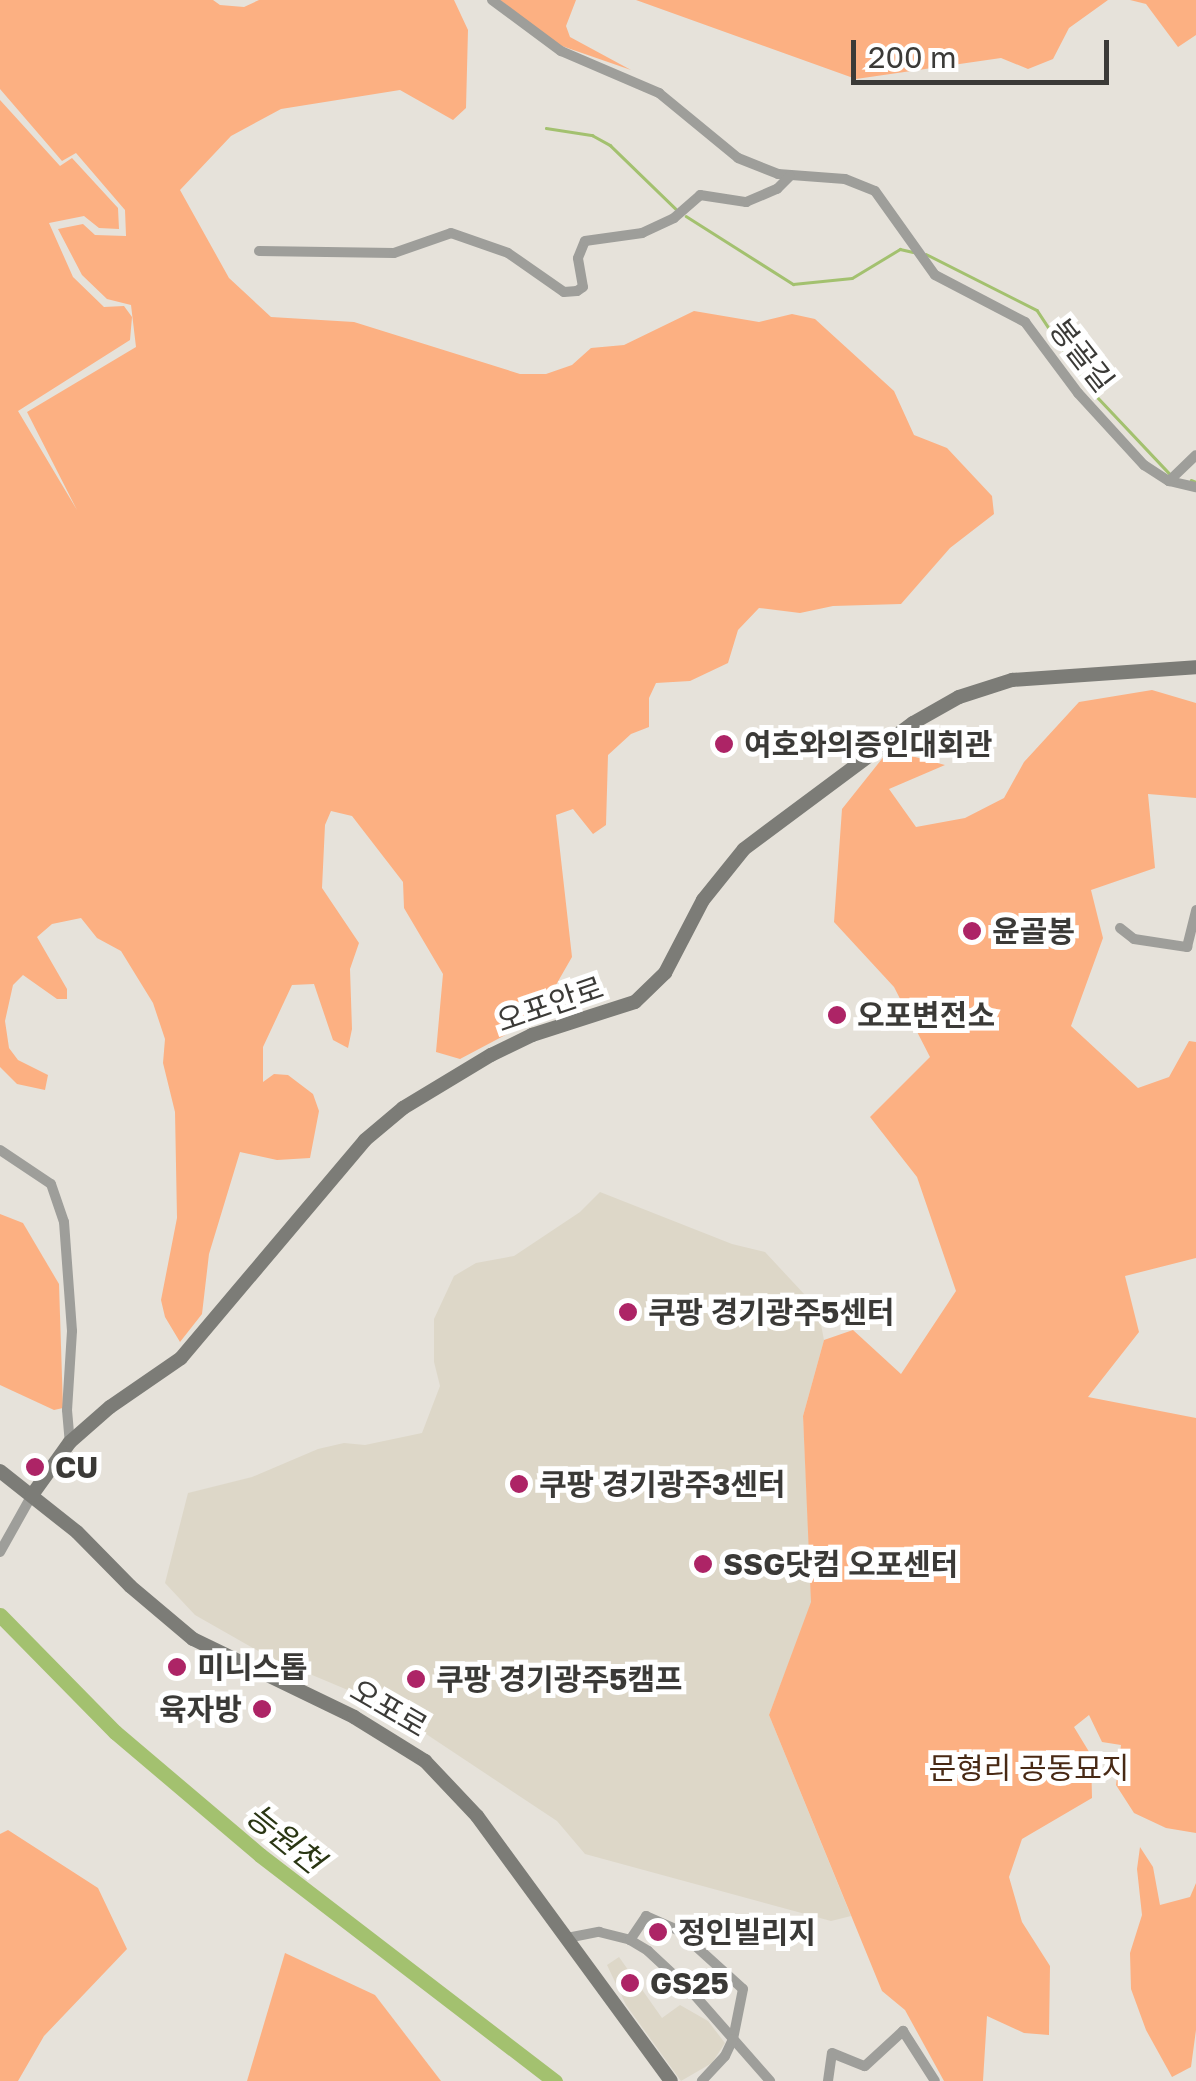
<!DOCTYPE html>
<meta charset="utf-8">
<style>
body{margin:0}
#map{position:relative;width:1196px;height:2081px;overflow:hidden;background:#e6e2da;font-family:"Golos Text","Noto Sans KR",sans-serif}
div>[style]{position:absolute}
.built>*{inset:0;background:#ddd7c8}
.green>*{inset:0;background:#fcb082}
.stream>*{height:2.5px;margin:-1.25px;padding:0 1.25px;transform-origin:1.25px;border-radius:1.25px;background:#a3c16f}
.river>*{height:15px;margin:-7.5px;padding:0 7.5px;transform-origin:7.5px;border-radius:7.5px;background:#a3c16f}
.street>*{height:10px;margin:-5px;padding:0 5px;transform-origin:5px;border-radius:5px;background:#9e9e9a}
.secondary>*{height:14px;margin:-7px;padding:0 7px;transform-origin:7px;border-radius:7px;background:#7c7c77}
.dots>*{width:28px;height:28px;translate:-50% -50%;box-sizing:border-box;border:5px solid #fff;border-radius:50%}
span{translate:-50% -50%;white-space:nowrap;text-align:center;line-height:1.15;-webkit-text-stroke:10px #fff;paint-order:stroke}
.street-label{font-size:30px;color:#3b3a37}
.poi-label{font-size:30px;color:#3b3a37;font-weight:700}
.left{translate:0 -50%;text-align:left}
.right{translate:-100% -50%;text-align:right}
.park-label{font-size:30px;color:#482914}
.water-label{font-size:32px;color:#2a3613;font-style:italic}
.scale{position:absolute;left:851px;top:40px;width:258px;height:45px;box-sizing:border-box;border:5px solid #3b3a37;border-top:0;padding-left:12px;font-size:30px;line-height:35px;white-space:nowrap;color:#3b3a37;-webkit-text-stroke:8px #fff;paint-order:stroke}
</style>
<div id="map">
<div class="built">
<div style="clip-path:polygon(600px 1192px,732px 1244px,765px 1252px,818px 1309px,824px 1340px,803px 1416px,812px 1602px,769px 1715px,851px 1916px,831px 1921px,585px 1854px,557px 1821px,381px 1704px,267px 1656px,195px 1615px,165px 1583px,188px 1493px,252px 1477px,318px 1449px,344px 1443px,365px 1445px,422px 1433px,440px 1386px,434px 1362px,434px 1319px,454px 1276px,476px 1263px,514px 1256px,580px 1212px)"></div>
<div style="clip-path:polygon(619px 1957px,662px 2018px,680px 2005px,708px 2021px,725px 2043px,712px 2063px,681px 2081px,626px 2005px,607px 1965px)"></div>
</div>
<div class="green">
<div style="clip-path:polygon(0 0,213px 0,220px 5px,244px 7px,259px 0,454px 0,468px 30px,466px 108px,453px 120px,400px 90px,281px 109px,231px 136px,180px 190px,229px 278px,271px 317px,354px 322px,520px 374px,546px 374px,572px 365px,591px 348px,624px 345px,694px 311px,759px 322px,792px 314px,815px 319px,894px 391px,914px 435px,947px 448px,992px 496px,994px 514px,950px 548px,901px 604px,833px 606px,800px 613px,759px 608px,738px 630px,728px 663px,690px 681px,656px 683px,649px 698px,649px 727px,631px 734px,608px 755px,606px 825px,593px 834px,573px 809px,556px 815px,572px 957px,537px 1018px,460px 1059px,436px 1052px,443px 974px,404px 908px,403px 882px,352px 816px,331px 811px,325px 825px,322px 888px,359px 943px,350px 969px,352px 1029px,348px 1048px,333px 1040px,314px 984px,292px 985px,263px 1047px,263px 1082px,274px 1074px,288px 1075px,313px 1094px,319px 1111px,310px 1158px,277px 1160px,240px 1152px,209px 1254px,202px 1314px,180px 1342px,165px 1317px,161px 1300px,177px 1218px,175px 1112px,163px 1063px,165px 1039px,153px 1003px,121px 951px,97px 938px,81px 918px,52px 924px,37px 937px,67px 989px,67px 999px,57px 999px,23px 975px,13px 985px,5px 1021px,9px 1048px,18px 1060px,48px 1075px,45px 1090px,17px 1084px,0 1067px,0 100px,60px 166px,72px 158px,118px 208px,119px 229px,99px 228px,84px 216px,49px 223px,73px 277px,104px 307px,124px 306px,132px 317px,130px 340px,18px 411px,77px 510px,27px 412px,136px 347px,131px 305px,107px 299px,82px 275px,58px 229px,83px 224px,95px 235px,126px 236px,125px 210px,76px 153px,62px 161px,0 89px)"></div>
<div style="clip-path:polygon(500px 0,576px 0,566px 26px,570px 37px,631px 70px,556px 44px)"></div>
<div style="clip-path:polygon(636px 0,1108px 0,1069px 28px,1053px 59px,1028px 69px,1001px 58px,856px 79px)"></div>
<div style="clip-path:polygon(1130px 0,1196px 0,1196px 35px,1178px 47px,1146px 4px)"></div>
<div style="clip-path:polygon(1152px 690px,1196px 703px,1196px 798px,1148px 794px,1155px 868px,1091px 890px,1103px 938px,1071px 1026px,1138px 1088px,1169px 1077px,1189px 1041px,1196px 1042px,1196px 1258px,1125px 1276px,1139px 1332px,1088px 1397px,1196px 1418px,1196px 1833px,1166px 1828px,1134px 1813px,1116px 1785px,1121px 1745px,1102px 1742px,1089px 1715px,1074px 1727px,1091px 1755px,1092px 1798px,1022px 1839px,1009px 1877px,1022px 1922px,1050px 1966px,1049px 2035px,1024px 2033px,987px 2016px,983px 2081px,944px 2081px,905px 2010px,882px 1991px,769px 1715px,811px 1602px,803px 1416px,824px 1340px,853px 1330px,901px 1374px,956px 1291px,917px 1177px,870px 1117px,930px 1057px,894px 987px,834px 922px,842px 809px,889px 750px,945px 765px,889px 789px,916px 827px,965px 818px,1004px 798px,1024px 762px,1079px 702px)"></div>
<div style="clip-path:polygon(0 1214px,23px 1223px,59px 1284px,63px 1408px,54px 1410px,0 1385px)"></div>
<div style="clip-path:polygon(8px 1830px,98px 1888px,127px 1949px,44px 2036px,18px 2081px,0 2081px,0 1834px)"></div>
<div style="clip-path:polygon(1140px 1847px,1153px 1867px,1160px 1905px,1190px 1897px,1196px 1883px,1196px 2030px,1191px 2067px,1172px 2077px,1146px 2030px,1131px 1989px,1130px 1953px,1142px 1915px,1137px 1869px)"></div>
<div style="clip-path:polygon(285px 1953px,375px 1995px,441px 2081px,247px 2081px)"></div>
</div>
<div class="stream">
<div style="left:546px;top:128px;width:47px;rotate:8.7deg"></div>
<div style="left:592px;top:135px;width:21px;rotate:29deg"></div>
<div style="left:610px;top:145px;width:91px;rotate:44.1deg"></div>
<div style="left:686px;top:216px;width:127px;rotate:32.4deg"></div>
<div style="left:793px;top:284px;width:59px;rotate:-5.8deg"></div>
<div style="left:852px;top:278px;width:56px;rotate:-31.1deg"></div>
<div style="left:900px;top:249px;width:13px;rotate:13deg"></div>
<div style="left:926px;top:254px;width:124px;rotate:26.8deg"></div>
<div style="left:1037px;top:310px;width:91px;rotate:56.7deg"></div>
<div style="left:1087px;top:386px;width:120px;rotate:46.7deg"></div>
<div style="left:1191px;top:480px;width:5px;rotate:22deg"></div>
</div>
<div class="river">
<div style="left:0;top:1615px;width:164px;rotate:45.5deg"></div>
<div style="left:115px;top:1732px;width:190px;rotate:40.3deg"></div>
<div style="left:260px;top:1855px;width:372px;rotate:37.5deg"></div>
</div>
<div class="street">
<div style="left:492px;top:0;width:86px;rotate:36.5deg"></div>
<div style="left:561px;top:51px;width:107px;rotate:23.2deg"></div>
<div style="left:659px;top:93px;width:102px;rotate:39.4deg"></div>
<div style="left:738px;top:158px;width:43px;rotate:21.8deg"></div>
<div style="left:778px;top:174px;width:67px;rotate:4.3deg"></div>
<div style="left:845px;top:179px;width:32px;rotate:22deg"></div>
<div style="left:875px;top:191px;width:103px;rotate:54.5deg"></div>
<div style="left:935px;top:275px;width:102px;rotate:27.6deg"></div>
<div style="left:1025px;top:322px;width:89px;rotate:53.3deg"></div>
<div style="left:1078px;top:393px;width:98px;rotate:47.5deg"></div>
<div style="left:1144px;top:465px;width:30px;rotate:33deg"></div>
<div style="left:1169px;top:481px;width:28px;rotate:13deg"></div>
<div style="left:259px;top:251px;width:135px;rotate:0.8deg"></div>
<div style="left:394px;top:253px;width:60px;rotate:-19.3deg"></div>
<div style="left:451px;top:233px;width:60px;rotate:19.3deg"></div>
<div style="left:508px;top:253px;width:68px;rotate:34.9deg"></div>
<div style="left:564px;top:292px;width:13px;rotate:-4deg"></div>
<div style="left:577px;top:291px;width:7px;rotate:-34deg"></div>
<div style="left:583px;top:287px;width:29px;rotate:-100deg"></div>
<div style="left:578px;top:258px;width:18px;rotate:-68deg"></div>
<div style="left:585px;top:241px;width:58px;rotate:-8deg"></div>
<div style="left:642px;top:233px;width:35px;rotate:-25deg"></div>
<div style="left:674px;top:218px;width:35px;rotate:-41deg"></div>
<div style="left:700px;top:195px;width:47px;rotate:8.7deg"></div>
<div style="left:746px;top:202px;width:34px;rotate:-23deg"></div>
<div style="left:777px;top:189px;width:18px;rotate:-45deg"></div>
<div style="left:1169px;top:481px;width:37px;rotate:-44deg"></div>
<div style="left:1120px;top:928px;width:18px;rotate:38deg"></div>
<div style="left:1134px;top:939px;width:54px;rotate:8.6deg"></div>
<div style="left:1187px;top:947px;width:38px;rotate:-76deg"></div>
<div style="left:0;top:1150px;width:61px;rotate:33.7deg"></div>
<div style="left:51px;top:1184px;width:40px;rotate:71.1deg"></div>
<div style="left:64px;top:1222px;width:109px;rotate:85.8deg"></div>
<div style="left:72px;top:1331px;width:79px;rotate:93.6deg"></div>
<div style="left:67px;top:1410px;width:32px;rotate:85deg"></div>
<div style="left:0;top:1552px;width:65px;rotate:-60.7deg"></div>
<div style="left:567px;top:1938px;width:33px;rotate:-11deg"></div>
<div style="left:599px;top:1932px;width:32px;rotate:14deg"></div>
<div style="left:630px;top:1940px;width:21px;rotate:31deg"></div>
<div style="left:648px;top:1951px;width:59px;rotate:42.9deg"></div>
<div style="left:691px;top:1991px;width:120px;rotate:48.7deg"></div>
<div style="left:630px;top:1940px;width:29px;rotate:-56deg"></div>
<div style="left:646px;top:1916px;width:36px;rotate:24deg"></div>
<div style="left:679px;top:1931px;width:86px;rotate:42.2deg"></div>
<div style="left:743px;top:1989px;width:51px;rotate:101.3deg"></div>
<div style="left:733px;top:2039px;width:19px;rotate:115deg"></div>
<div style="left:725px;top:2056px;width:34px;rotate:133deg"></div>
<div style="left:828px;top:2081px;width:28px;rotate:-82deg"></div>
<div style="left:832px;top:2053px;width:35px;rotate:22deg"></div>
<div style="left:865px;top:2066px;width:52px;rotate:-42.6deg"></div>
<div style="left:903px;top:2031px;width:59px;rotate:57.4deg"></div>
</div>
<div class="secondary">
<div style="left:0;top:1471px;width:98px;rotate:38.4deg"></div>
<div style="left:77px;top:1532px;width:76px;rotate:45.5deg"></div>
<div style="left:130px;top:1586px;width:82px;rotate:40.1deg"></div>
<div style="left:193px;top:1639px;width:179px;rotate:25.8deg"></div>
<div style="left:354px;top:1717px;width:84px;rotate:31.8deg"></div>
<div style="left:425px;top:1761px;width:76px;rotate:46.6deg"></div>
<div style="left:477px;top:1816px;width:328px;rotate:53.8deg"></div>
<div style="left:32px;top:1495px;width:65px;rotate:-54.4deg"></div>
<div style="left:70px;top:1442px;width:53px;rotate:-41.2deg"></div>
<div style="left:110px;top:1407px;width:86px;rotate:-34.6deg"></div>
<div style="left:181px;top:1358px;width:285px;rotate:-49.8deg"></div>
<div style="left:365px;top:1140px;width:50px;rotate:-40.1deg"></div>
<div style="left:403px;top:1108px;width:103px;rotate:-31.1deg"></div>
<div style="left:491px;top:1055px;width:46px;rotate:-26deg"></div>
<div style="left:532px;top:1035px;width:108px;rotate:-17.8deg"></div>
<div style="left:635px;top:1002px;width:42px;rotate:-44deg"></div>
<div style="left:665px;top:973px;width:82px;rotate:-62.5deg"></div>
<div style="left:703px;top:900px;width:65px;rotate:-51.2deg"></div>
<div style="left:744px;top:849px;width:211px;rotate:-36.7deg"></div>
<div style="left:913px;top:723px;width:53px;rotate:-29.5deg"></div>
<div style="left:959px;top:697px;width:56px;rotate:-17.8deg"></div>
<div style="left:1012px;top:680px;width:184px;rotate:-4deg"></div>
</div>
<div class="dots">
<div style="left:724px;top:744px;background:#ad2466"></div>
<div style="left:972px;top:931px;background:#ad2466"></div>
<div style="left:837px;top:1015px;background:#ad2466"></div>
<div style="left:628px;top:1312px;background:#ad2466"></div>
<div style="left:35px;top:1467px;background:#ad2466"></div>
<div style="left:519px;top:1484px;background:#ad2466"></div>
<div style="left:703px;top:1564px;background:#ad2466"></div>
<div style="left:177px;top:1667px;background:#ad2466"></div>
<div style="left:416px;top:1679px;background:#ad2466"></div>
<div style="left:262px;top:1709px;background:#ad2466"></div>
<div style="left:658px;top:1932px;background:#ad2466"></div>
<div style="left:630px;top:1983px;background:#ad2466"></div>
</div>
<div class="street-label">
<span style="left:1082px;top:355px;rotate:52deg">봉골길</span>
<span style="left:550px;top:1004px;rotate:-19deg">오포안로</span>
<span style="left:389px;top:1708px;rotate:30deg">오포로</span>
</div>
<div class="poi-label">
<span class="left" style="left:744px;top:744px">여호와의증인대회관</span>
<span class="left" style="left:992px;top:931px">윤골봉</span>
<span class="left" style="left:857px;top:1015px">오포변전소</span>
<span class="left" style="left:648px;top:1312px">쿠팡 경기광주5센터</span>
<span class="left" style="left:55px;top:1467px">CU</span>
<span class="left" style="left:539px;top:1484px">쿠팡 경기광주3센터</span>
<span class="left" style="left:723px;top:1564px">SSG닷컴 오포센터</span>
<span class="left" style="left:197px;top:1667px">미니스톱</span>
<span class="left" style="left:436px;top:1679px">쿠팡 경기광주5캠프</span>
<span class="right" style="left:242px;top:1709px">육자방</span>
<span class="left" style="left:678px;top:1932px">정인빌리지</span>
<span class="left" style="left:650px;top:1983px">GS25</span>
</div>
<div class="park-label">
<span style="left:1029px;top:1768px">문형리 공동묘지</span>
</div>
<div class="water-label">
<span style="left:285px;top:1838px;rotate:39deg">능원천</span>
</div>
<div class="scale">200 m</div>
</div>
